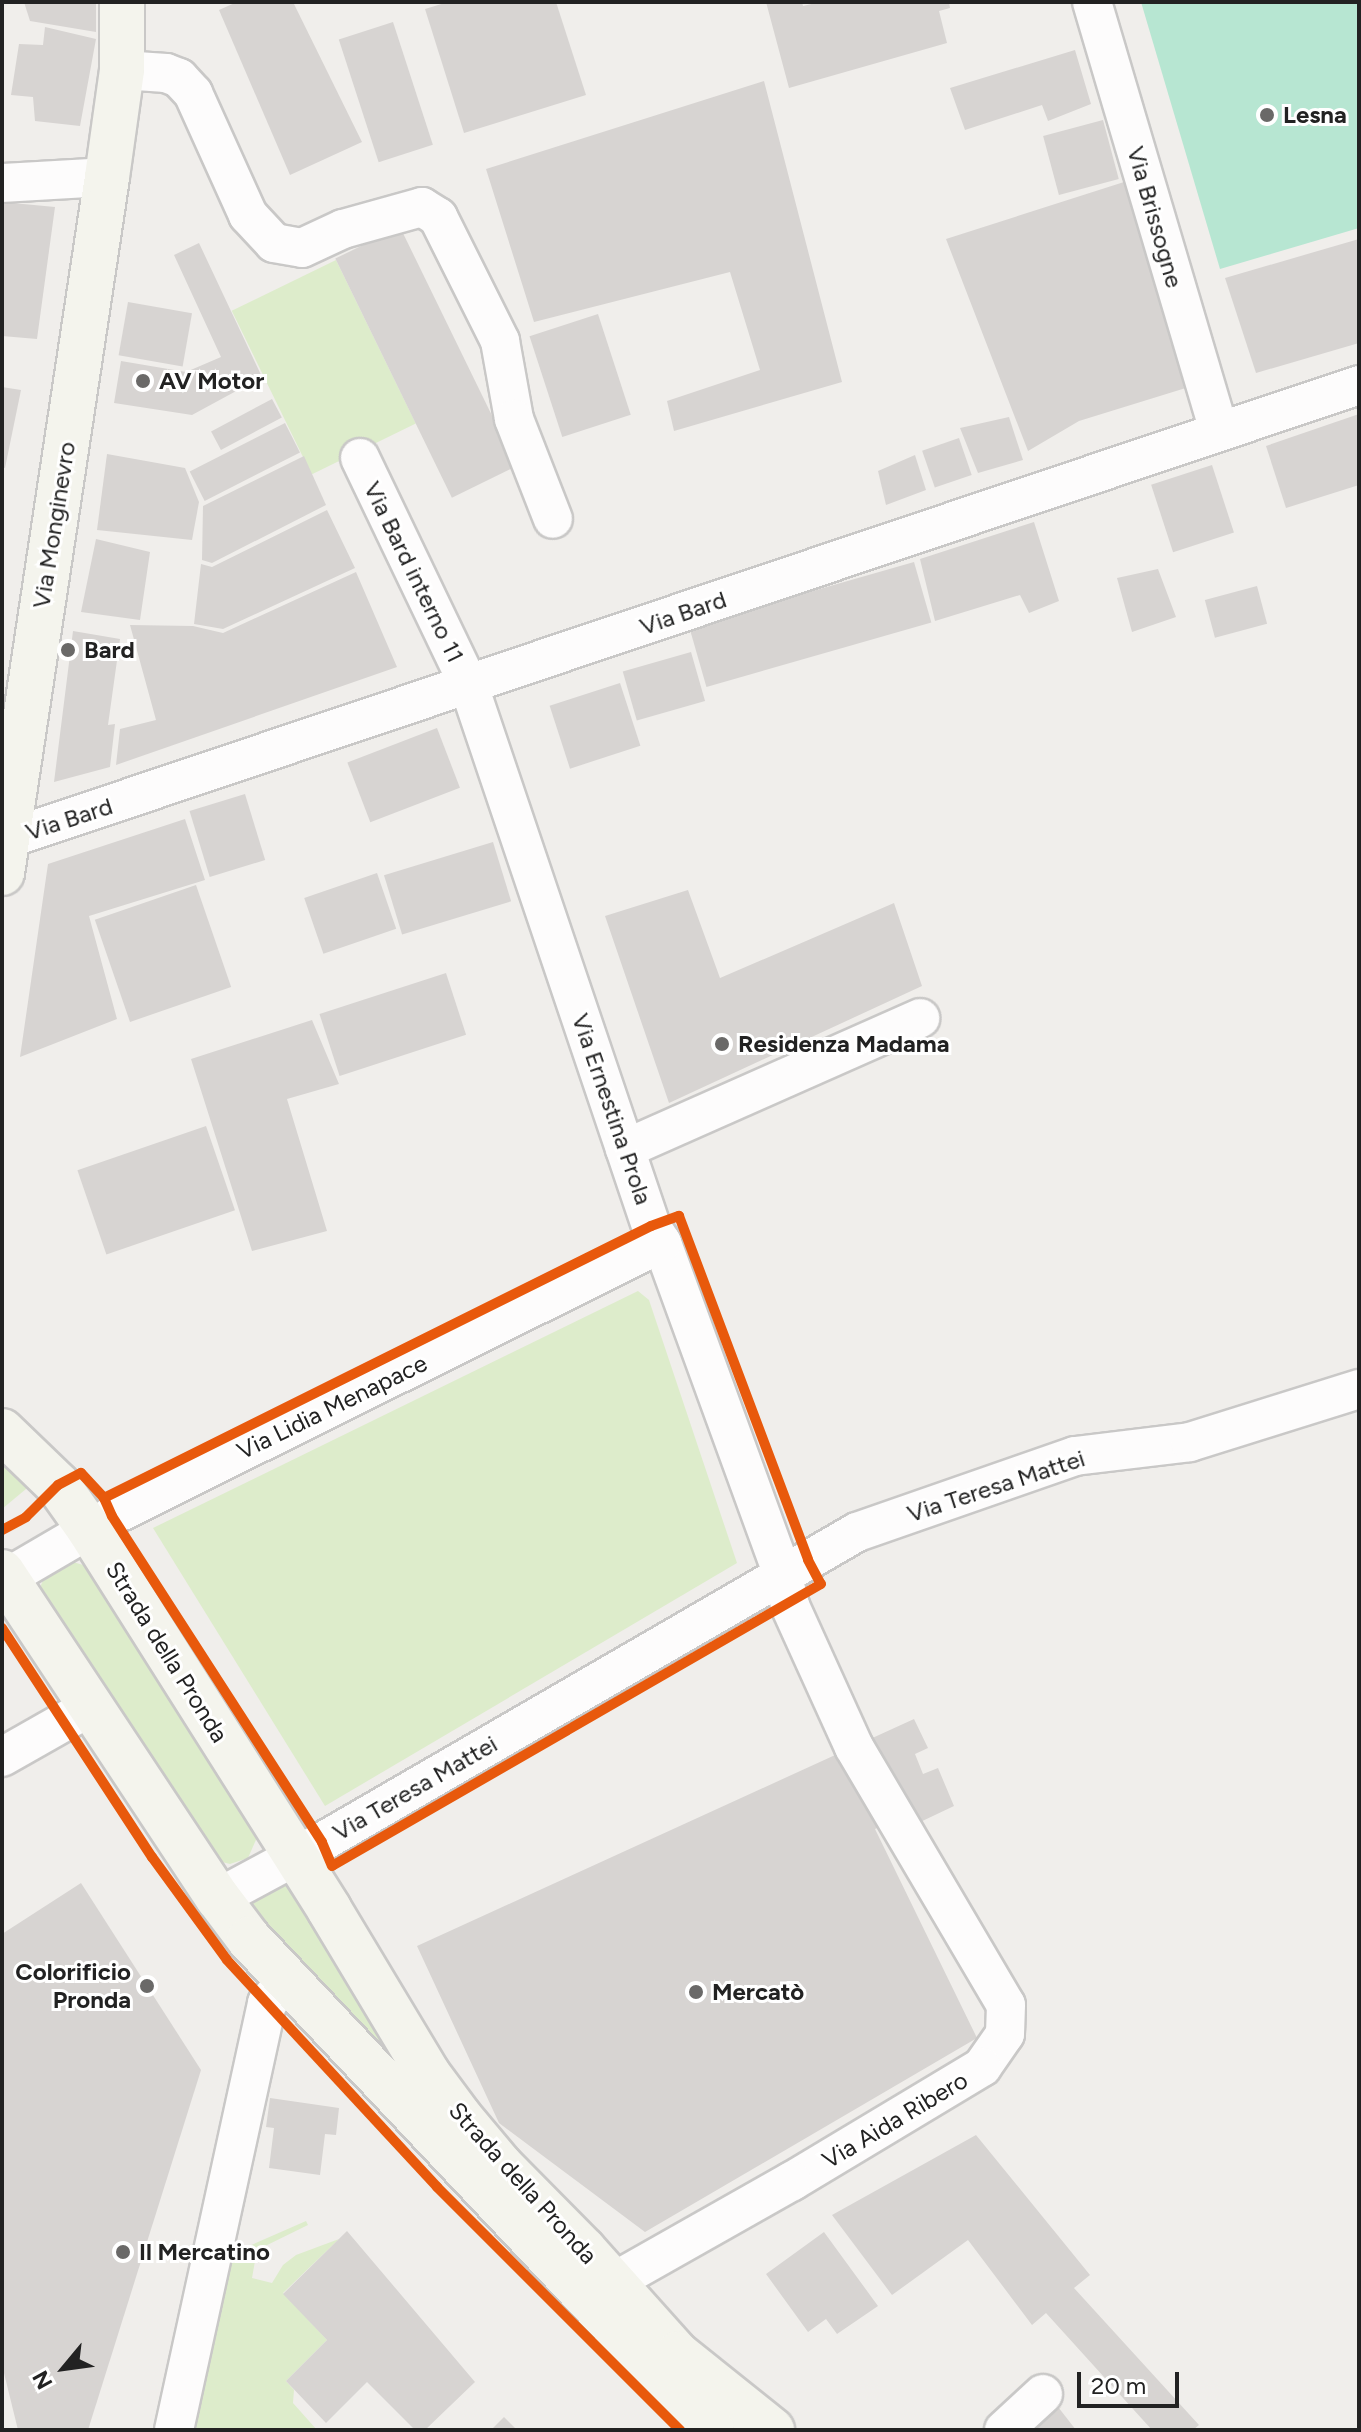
<!DOCTYPE html>
<meta charset="utf-8">
<style>
body{margin:0}
#map{position:relative;width:1361px;height:2432px;overflow:hidden;background:#f0eeeb;font-family:Figtree,sans-serif}
div>[style]{position:absolute}
.grass>*{inset:0;background:#ddeccb;transform-origin:0 0}
.pitch>*{inset:0;background:#b7e6d2}
.building>*{inset:0;background:#d7d4d2;transform-origin:0 0}
.roads{filter:drop-shadow(2px 0 #c9c8c7) drop-shadow(-2px 0 #c9c8c7) drop-shadow(0 2px #c9c8c7) drop-shadow(0 -2px #c9c8c7)}
.street>*{height:38px;margin:-19px;padding:0 19px;transform-origin:19px;border-radius:19px;background:#fdfcfc}
.secondary>*{height:44px;margin:-22px;padding:0 22px;transform-origin:22px;border-radius:22px;background:#f4f4ed}
.cycleway>*{height:10px;margin:-5px;padding:0 5px;transform-origin:5px;border-radius:5px;background:#e8590c}
.dots>*{width:22px;height:22px;translate:-50% -50%;box-sizing:border-box;border:4px solid #fff;border-radius:50%}
span{translate:-50% -50%;white-space:nowrap;text-align:center;line-height:1.15;-webkit-text-stroke:6px #fff;paint-order:stroke}
.poi-label{font-size:24px;color:#222;font-weight:700}
.left{translate:0 -50%;text-align:left}
.right{translate:-100% -50%;text-align:right}
.street-label{font-size:24px;color:#222}
.frame{position:absolute;inset:0;border:4px solid #222;pointer-events:none}
.north{position:absolute;left:24px;top:2328px;width:80px;height:80px;-webkit-text-stroke:6px #fff;paint-order:stroke;rotate:241deg;font-size:22px;font-weight:700;line-height:32px;text-align:center;color:#222}
.north::after{content:'';display:block;margin:auto;width:28px;height:36px;background:#222;clip-path:polygon(50% 0,100% 100%,50% 72%,0 100%)}
.scale{position:absolute;left:1077px;top:2372px;width:102px;height:36px;box-sizing:border-box;border:4px solid #222;border-top:0;padding-left:10px;font-size:24px;line-height:28px;white-space:nowrap;color:#222;-webkit-text-stroke:6px #fff;paint-order:stroke}
</style>
<div id="map">
<div class="grass">
<div style="left:336px;top:260px;width:182px;height:116px;rotate:64deg"></div>
<div style="clip-path:polygon(638px 1291px,649px 1300px,737px 1563px,325px 1806px,153px 1528px)"></div>
<div style="clip-path:polygon(2px 1455px,32px 1484px,2px 1509px)"></div>
<div style="clip-path:polygon(66px 1560px,90px 1567px,259px 1833px,248px 1858px,230px 1864px,214px 1860px,42px 1605px,41px 1585px,47px 1572px)"></div>
<div style="clip-path:polygon(285px 1881px,290px 1882px,434px 2122px,250px 1908px,251px 1901px)"></div>
<div style="clip-path:polygon(306px 2221px,308px 2225px,257px 2250px,252px 2278px,272px 2283px,283px 2265px,296px 2255px,339px 2239px,283px 2293px,327px 2340px,286px 2381px,294px 2390px,293px 2403px,317px 2430px,188px 2430px,224px 2257px)"></div>
</div>
<div class="pitch">
<div style="clip-path:polygon(1141px 2px,1359px 2px,1359px 228px,1220px 269px)"></div>
</div>
<div class="building">
<div style="clip-path:polygon(24px 2px,96px 2px,96px 32px,30px 21px)"></div>
<div style="clip-path:polygon(237px 2px,293px 2px,362px 142px,290px 175px,219px 10px)"></div>
<div style="clip-path:polygon(448px 2px,556px 2px,586px 95px,464px 133px,425px 9px)"></div>
<div style="clip-path:polygon(766px 2px,802px 2px,803px 6px,820px 2px,949px 2px,950px 8px,939px 11px,947px 43px,789px 88px)"></div>
<div style="left:393px;top:22px;width:129px;height:57px;rotate:72deg"></div>
<div style="clip-path:polygon(45px 27px,96px 39px,80px 126px,35px 121px,33px 97px,11px 95px,19px 44px,43px 45px)"></div>
<div style="clip-path:polygon(1075px 50px,1091px 104px,1048px 121px,1042px 105px,965px 130px,950px 88px)"></div>
<div style="clip-path:polygon(764px 81px,842px 382px,674px 431px,667px 401px,760px 370px,730px 272px,534px 322px,486px 169px)"></div>
<div style="left:1103px;top:120px;width:61px;height:62px;rotate:75deg"></div>
<div style="clip-path:polygon(1124px 182px,1189px 387px,1079px 421px,1028px 451px,946px 239px)"></div>
<div style="clip-path:polygon(2px 202px,55px 207px,37px 339px,2px 336px)"></div>
<div style="left:400px;top:227px;width:266px;height:72px;rotate:64deg"></div>
<div style="clip-path:polygon(1359px 239px,1359px 343px,1256px 373px,1225px 278px)"></div>
<div style="clip-path:polygon(199px 243px,262px 377px,192px 415px,114px 403px,121px 361px,186px 372px,221px 357px,174px 255px)"></div>
<div style="left:128px;top:302px;width:65px;height:54px;rotate:10deg"></div>
<div style="left:598px;top:314px;width:106px;height:72px;rotate:72deg"></div>
<div style="clip-path:polygon(2px 387px,21px 390px,5px 468px,2px 467px)"></div>
<div style="left:272px;top:399px;width:21px;height:69px;rotate:62deg"></div>
<div style="clip-path:polygon(1359px 414px,1359px 485px,1286px 508px,1266px 446px)"></div>
<div style="clip-path:polygon(1009px 417px,1023px 460px,978px 473px,960px 428px)"></div>
<div style="left:285px;top:423px;width:33px;height:107px;rotate:63deg"></div>
<div style="left:959px;top:438px;width:39px;height:39px;rotate:71deg"></div>
<div style="clip-path:polygon(107px 454px,185px 468px,199px 502px,192px 540px,97px 530px)"></div>
<div style="clip-path:polygon(915px 455px,926px 490px,886px 505px,878px 471px)"></div>
<div style="clip-path:polygon(304px 456px,326px 505px,212px 563px,202px 560px,203px 506px)"></div>
<div style="left:1212px;top:465px;width:71px;height:64px;rotate:72deg"></div>
<div style="clip-path:polygon(327px 510px,355px 568px,223px 629px,194px 624px,201px 564px,212px 567px)"></div>
<div style="clip-path:polygon(1034px 522px,1059px 601px,1029px 613px,1020px 595px,935px 621px,920px 559px)"></div>
<div style="clip-path:polygon(96px 539px,150px 552px,140px 620px,81px 612px)"></div>
<div style="left:914px;top:562px;width:63px;height:234px;rotate:74deg"></div>
<div style="clip-path:polygon(1158px 569px,1176px 617px,1132px 632px,1117px 578px)"></div>
<div style="clip-path:polygon(356px 572px,397px 667px,116px 765px,120px 729px,156px 720px,130px 625px,193px 626px,223px 633px)"></div>
<div style="left:1257px;top:586px;width:39px;height:54px;rotate:75deg"></div>
<div style="clip-path:polygon(73px 631px,120px 639px,108px 725px,115px 724px,110px 767px,54px 782px)"></div>
<div style="left:691px;top:652px;width:51px;height:71px;rotate:74deg"></div>
<div style="left:620px;top:683px;width:66px;height:74px;rotate:72deg"></div>
<div style="left:437px;top:728px;width:64px;height:96px;rotate:69deg"></div>
<div style="left:245px;top:794px;width:69px;height:58px;rotate:73deg"></div>
<div style="clip-path:polygon(185px 819px,205px 880px,89px 916px,117px 1019px,20px 1057px,48px 864px)"></div>
<div style="left:493px;top:842px;width:62px;height:114px;rotate:73deg"></div>
<div style="left:377px;top:873px;width:59px;height:77px;rotate:71deg"></div>
<div style="left:196px;top:885px;width:108px;height:107px;rotate:71deg"></div>
<div style="clip-path:polygon(688px 890px,720px 978px,894px 903px,922px 986px,669px 1103px,605px 916px)"></div>
<div style="left:446px;top:973px;width:65px;height:133px;rotate:72deg"></div>
<div style="clip-path:polygon(312px 1020px,339px 1084px,287px 1099px,327px 1231px,252px 1251px,191px 1059px)"></div>
<div style="left:206px;top:1126px;width:89px;height:136px;rotate:71deg"></div>
<div style="clip-path:polygon(914px 1719px,928px 1748px,915px 1754px,923px 1774px,938px 1768px,954px 1806px,916px 1824px,911px 1812px,875px 1829px,977px 2038px,645px 2232px,499px 2123px,417px 1946px)"></div>
<div style="clip-path:polygon(81px 1883px,201px 2070px,88px 2430px,18px 2430px,2px 2365px,2px 1934px)"></div>
<div style="clip-path:polygon(270px 2098px,339px 2108px,336px 2135px,325px 2134px,320px 2175px,269px 2168px,274px 2128px,266px 2127px)"></div>
<div style="clip-path:polygon(976px 2135px,1090px 2275px,1074px 2288px,1199px 2425px,1193px 2430px,1152px 2430px,1046px 2313px,1032px 2325px,968px 2240px,892px 2295px,832px 2215px)"></div>
<div style="clip-path:polygon(347px 2231px,475px 2382px,425px 2430px,415px 2430px,367px 2382px,326px 2423px,286px 2381px,327px 2340px,283px 2294px)"></div>
<div style="clip-path:polygon(824px 2232px,878px 2306px,837px 2334px,826px 2319px,808px 2332px,766px 2274px)"></div>
<div style="clip-path:polygon(1055px 2403px,1076px 2430px,1023px 2430px)"></div>
<div style="clip-path:polygon(504px 2417px,517px 2430px,491px 2430px)"></div>
</div>
<div class="roads">
<div class="street">
<div style="left:1092px;top:2px;width:447px;rotate:73.5deg"></div>
<div style="left:122px;top:70px;width:44px;rotate:3.9deg"></div>
<div style="left:166px;top:73px;width:14px;rotate:21deg"></div>
<div style="left:179px;top:78px;width:21px;rotate:47deg"></div>
<div style="left:193px;top:93px;width:134px;rotate:65.7deg"></div>
<div style="left:248px;top:215px;width:38px;rotate:47deg"></div>
<div style="left:274px;top:243px;width:28px;rotate:10deg"></div>
<div style="left:302px;top:248px;width:45px;rotate:-24.9deg"></div>
<div style="left:343px;top:229px;width:82px;rotate:-15.6deg"></div>
<div style="left:422px;top:207px;width:19px;rotate:32deg"></div>
<div style="left:438px;top:217px;width:139px;rotate:63.4deg"></div>
<div style="left:500px;top:341px;width:79px;rotate:79.8deg"></div>
<div style="left:514px;top:419px;width:107px;rotate:68.7deg"></div>
<div style="left:2px;top:183px;width:105px;rotate:-3.3deg"></div>
<div style="left:360px;top:458px;width:253px;rotate:64.4deg"></div>
<div style="left:469px;top:686px;width:570px;rotate:71.37deg"></div>
<div style="left:651px;top:1226px;width:20px;rotate:57deg"></div>
<div style="left:662px;top:1243px;width:351px;rotate:70deg"></div>
<div style="left:782px;top:1573px;width:34px;rotate:76deg"></div>
<div style="left:790px;top:1606px;width:155px;rotate:65.6deg"></div>
<div style="left:854px;top:1747px;width:299px;rotate:59.5deg"></div>
<div style="left:1006px;top:2005px;width:29px;rotate:92deg"></div>
<div style="left:1005px;top:2034px;width:40px;rotate:124.9deg"></div>
<div style="left:982px;top:2067px;width:222px;rotate:149deg"></div>
<div style="left:792px;top:2181px;width:207px;rotate:150.5deg"></div>
<div style="left:7px;top:839px;width:1426px;rotate:-18.56deg"></div>
<div style="left:625px;top:1149px;width:323px;rotate:-23.9deg"></div>
<div style="left:6px;top:1578px;width:123px;rotate:-30.3deg"></div>
<div style="left:112px;top:1516px;width:614px;rotate:-26.4deg"></div>
<div style="left:2px;top:1757px;width:101px;rotate:-29.6deg"></div>
<div style="left:218px;top:1898px;width:118px;rotate:-28.3deg"></div>
<div style="left:322px;top:1842px;width:618px;rotate:-30.09deg"></div>
<div style="left:857px;top:1532px;width:231px;rotate:-19.2deg"></div>
<div style="left:1075px;top:1456px;width:116px;rotate:-6.9deg"></div>
<div style="left:1190px;top:1442px;width:177px;rotate:-17.4deg"></div>
<div style="left:174px;top:2430px;width:437px;rotate:-77.7deg"></div>
<div style="left:267px;top:2003px;width:28px;rotate:-48deg"></div>
<div style="left:1004px;top:2430px;width:53px;rotate:-42.7deg"></div>
</div>
<div class="secondary">
<div style="left:2px;top:873px;width:704px;rotate:-81.42deg"></div>
<div style="left:107px;top:177px;width:108px;rotate:-82deg"></div>
<div style="left:122px;top:70px;width:68px;rotate:-90deg"></div>
<div style="left:2px;top:1431px;width:78px;rotate:44deg"></div>
<div style="left:58px;top:1485px;width:54px;rotate:54.8deg"></div>
<div style="left:89px;top:1529px;width:449px;rotate:57.7deg"></div>
<div style="left:329px;top:1909px;width:192px;rotate:59deg"></div>
<div style="left:428px;top:2074px;width:54px;rotate:53.3deg"></div>
<div style="left:460px;top:2117px;width:64px;rotate:50.1deg"></div>
<div style="left:501px;top:2166px;width:118px;rotate:45.3deg"></div>
<div style="left:584px;top:2250px;width:140px;rotate:48.2deg"></div>
<div style="left:677px;top:2354px;width:122px;rotate:38.7deg"></div>
<div style="left:2px;top:1572px;width:391px;rotate:56.5deg"></div>
<div style="left:218px;top:1898px;width:51px;rotate:52.9deg"></div>
<div style="left:249px;top:1939px;width:675px;rotate:46.68deg"></div>
</div>
</div>
<div class="cycleway">
<div style="left:2px;top:1530px;width:27px;rotate:-28deg"></div>
<div style="left:26px;top:1517px;width:45px;rotate:-45deg"></div>
<div style="left:58px;top:1485px;width:26px;rotate:-28deg"></div>
<div style="left:81px;top:1473px;width:34px;rotate:47deg"></div>
<div style="left:104px;top:1498px;width:611px;rotate:-26.44deg"></div>
<div style="left:651px;top:1226px;width:30px;rotate:-20deg"></div>
<div style="left:679px;top:1216px;width:367px;rotate:69.4deg"></div>
<div style="left:808px;top:1560px;width:27px;rotate:62deg"></div>
<div style="left:821px;top:1584px;width:564px;rotate:150.03deg"></div>
<div style="left:332px;top:1866px;width:26px;rotate:-113deg"></div>
<div style="left:322px;top:1842px;width:388px;rotate:-122.8deg"></div>
<div style="left:112px;top:1516px;width:20px;rotate:-114deg"></div>
<div style="left:2px;top:1628px;width:274px;rotate:56.8deg"></div>
<div style="left:152px;top:1857px;width:127px;rotate:53.9deg"></div>
<div style="left:227px;top:1960px;width:309px;rotate:47.2deg"></div>
<div style="left:437px;top:2187px;width:344px;rotate:45deg"></div>
</div>
<div class="dots">
<div style="left:1267px;top:115px;background:#6a6968"></div>
<div style="left:143px;top:381px;background:#6a6968"></div>
<div style="left:68px;top:650px;background:#6a6968"></div>
<div style="left:722px;top:1044px;background:#6a6968"></div>
<div style="left:147px;top:1986px;background:#6a6968"></div>
<div style="left:696px;top:1992px;background:#6a6968"></div>
<div style="left:123px;top:2252px;background:#6a6968"></div>
</div>
<div class="poi-label">
<span class="left" style="left:1283px;top:115px">Lesna</span>
<span class="left" style="left:159px;top:381px">AV Motor</span>
<span class="left" style="left:84px;top:650px">Bard</span>
<span class="left" style="left:738px;top:1044px">Residenza Madama</span>
<span class="right" style="left:131px;top:1986px">Colorificio<br>Pronda</span>
<span class="left" style="left:712px;top:1992px">Mercatò</span>
<span class="left" style="left:139px;top:2252px">Il Mercatino</span>
</div>
<div class="street-label">
<span style="left:1155px;top:217px;rotate:74deg">Via Brissogne</span>
<span style="left:54px;top:525px;rotate:-81deg">Via Monginevro</span>
<span style="left:414px;top:572px;rotate:64deg">Via Bard interno 11</span>
<span style="left:683px;top:613px;rotate:-19deg">Via Bard</span>
<span style="left:69px;top:819px;rotate:-18deg">Via Bard</span>
<span style="left:612px;top:1109px;rotate:71deg">Via Ernestina Prola</span>
<span style="left:332px;top:1407px;rotate:-26deg">Via Lidia Menapace</span>
<span style="left:996px;top:1486px;rotate:-18deg">Via Teresa Mattei</span>
<span style="left:167px;top:1652px;rotate:58deg">Strada della Pronda</span>
<span style="left:415px;top:1788px;rotate:-30deg">Via Teresa Mattei</span>
<span style="left:895px;top:2120px;rotate:-31deg">Via Aida Ribero</span>
<span style="left:523px;top:2183px;rotate:48deg">Strada della Pronda</span>
</div>
<div class="frame"></div>
<div class="north">N</div>
<div class="scale">20 m</div>
</div>
